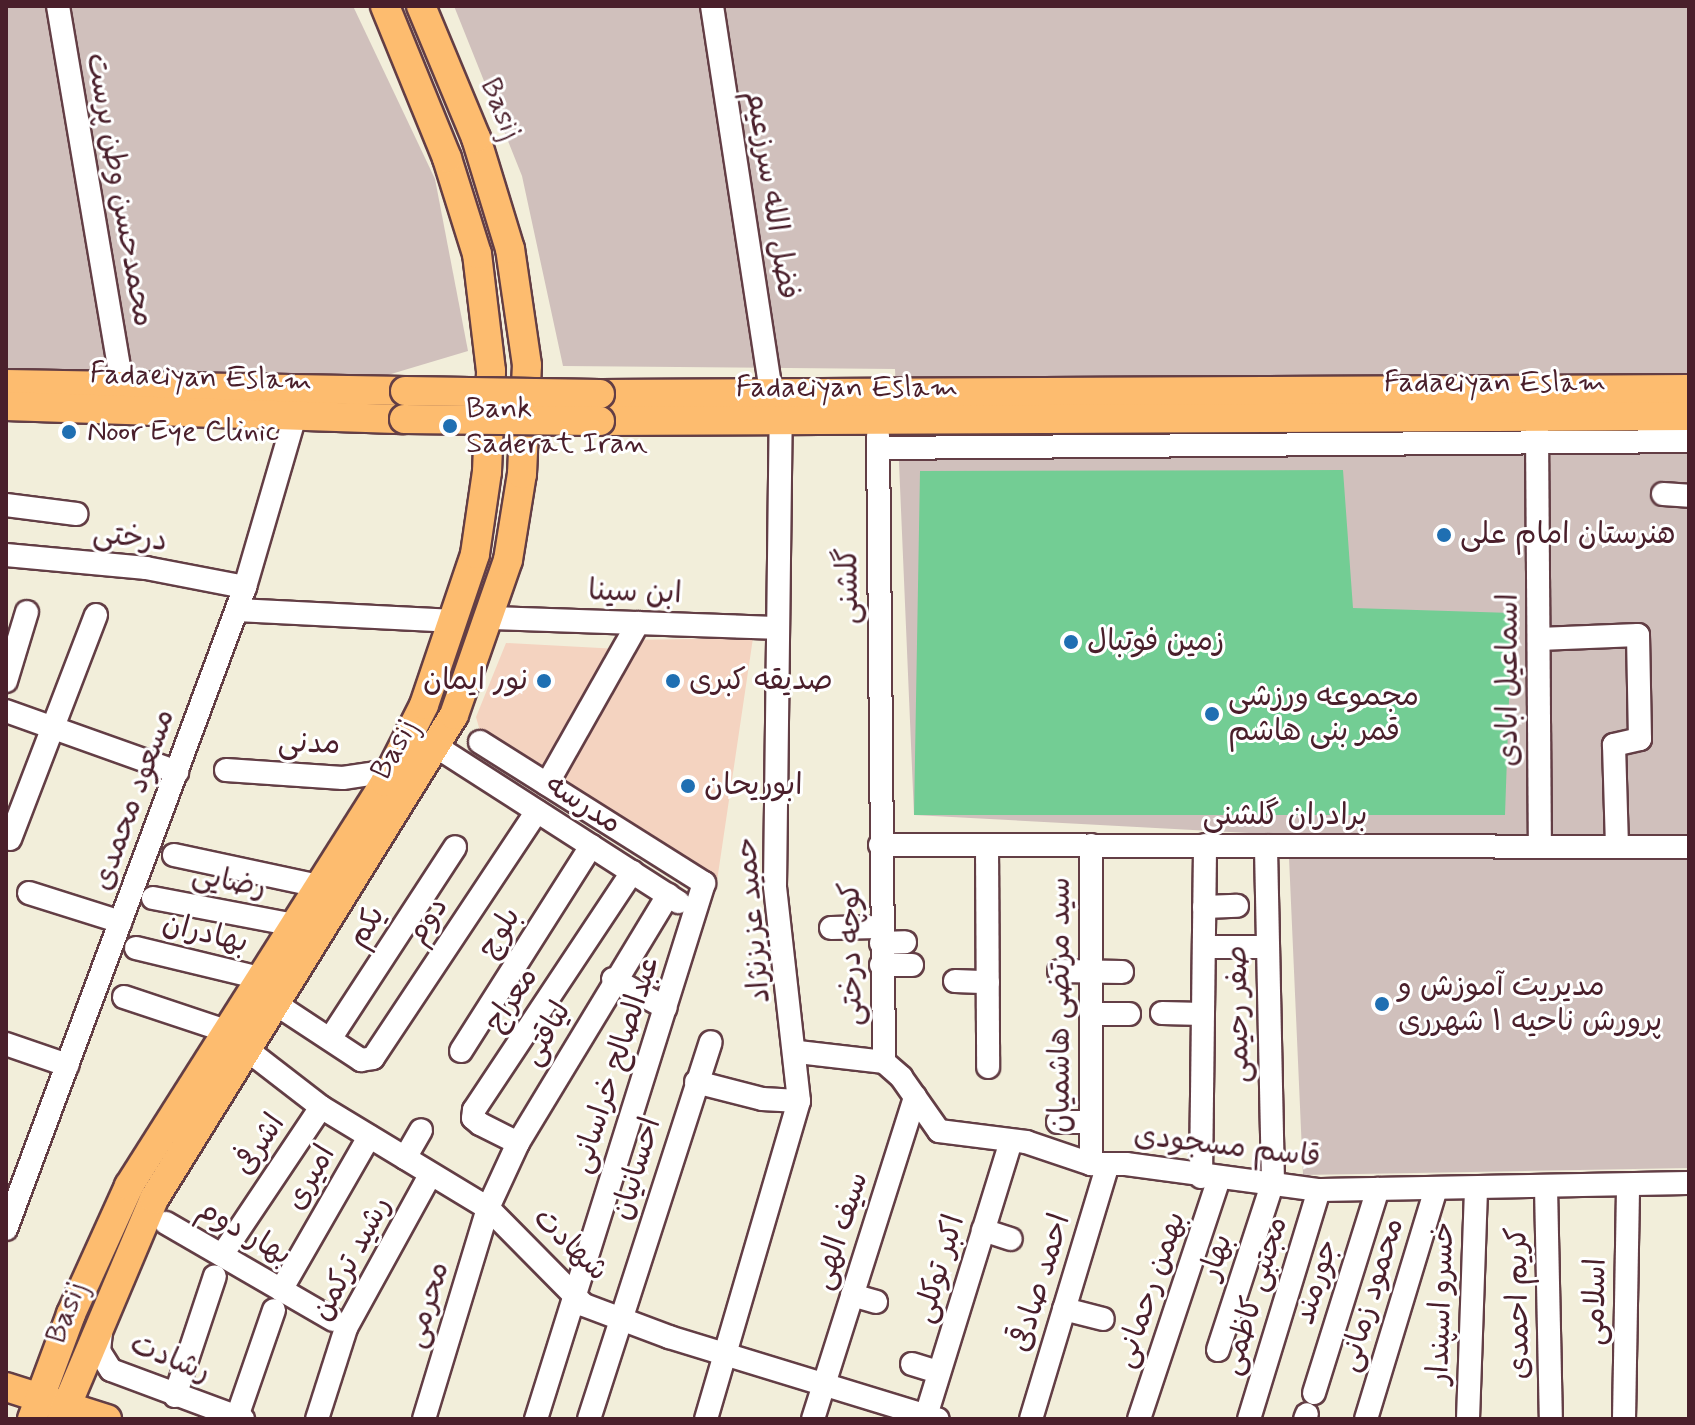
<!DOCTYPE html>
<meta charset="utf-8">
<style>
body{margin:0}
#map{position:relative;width:1695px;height:1425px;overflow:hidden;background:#f2eeda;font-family:Mynerve,"Playpen Sans Arabic",sans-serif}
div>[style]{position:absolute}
.built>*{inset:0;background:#f4d3c0}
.industrial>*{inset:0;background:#d0c0bc}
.green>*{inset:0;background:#73cd94}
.roads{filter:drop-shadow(2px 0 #633e45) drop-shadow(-2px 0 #633e45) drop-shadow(0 2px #633e45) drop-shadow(0 -2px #633e45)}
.minor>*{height:22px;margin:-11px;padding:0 11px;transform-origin:11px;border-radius:11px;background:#fff}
.major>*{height:28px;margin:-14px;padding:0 14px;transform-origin:14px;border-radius:14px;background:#fdbc6f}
.bridges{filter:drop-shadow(2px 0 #633e45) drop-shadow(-2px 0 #633e45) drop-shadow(0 2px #633e45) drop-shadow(0 -2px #633e45)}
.major-bridge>*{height:28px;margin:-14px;padding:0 14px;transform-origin:14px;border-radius:14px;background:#fdbc6f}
.dots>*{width:22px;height:22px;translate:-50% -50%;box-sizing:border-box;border:4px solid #fff;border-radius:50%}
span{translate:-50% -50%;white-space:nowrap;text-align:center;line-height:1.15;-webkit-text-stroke:6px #fff;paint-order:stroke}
.street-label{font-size:30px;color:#4a1f2b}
.poi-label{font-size:30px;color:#4a1f2b}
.left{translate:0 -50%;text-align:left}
.right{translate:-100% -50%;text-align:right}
.frame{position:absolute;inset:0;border:8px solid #4a1f2b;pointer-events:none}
</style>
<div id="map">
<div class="built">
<div style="clip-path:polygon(753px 638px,717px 881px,624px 820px,483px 742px,476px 717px,506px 643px,619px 649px,628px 640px)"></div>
</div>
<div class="industrial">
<div style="clip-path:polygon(6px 6px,353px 6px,435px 179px,468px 351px,361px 383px,6px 372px)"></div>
<div style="clip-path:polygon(454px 6px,1689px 6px,1689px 1168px,1303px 1175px,1288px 835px,914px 815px,895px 369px,563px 366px,522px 176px)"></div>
</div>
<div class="green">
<div style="clip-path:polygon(1343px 470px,1353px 608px,1512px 613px,1505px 815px,914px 815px,920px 471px)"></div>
</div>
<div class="roads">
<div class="minor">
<div style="left:58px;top:6px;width:384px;rotate:80.4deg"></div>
<div style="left:712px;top:6px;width:391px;rotate:81.3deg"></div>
<div style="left:1537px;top:431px;width:415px;rotate:89.6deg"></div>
<div style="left:878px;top:436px;width:626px;rotate:89.45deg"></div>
<div style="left:878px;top:448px;width:811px;rotate:-0.49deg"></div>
<div style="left:1663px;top:494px;width:26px;rotate:4deg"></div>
<div style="left:6px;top:505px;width:71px;rotate:7.3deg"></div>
<div style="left:6px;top:555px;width:141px;rotate:5.3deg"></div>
<div style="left:146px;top:568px;width:101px;rotate:10.9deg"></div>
<div style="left:237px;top:610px;width:218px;rotate:2.9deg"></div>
<div style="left:492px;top:618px;width:283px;rotate:2deg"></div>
<div style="left:1539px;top:639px;width:99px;rotate:-2.3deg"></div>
<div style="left:1638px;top:635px;width:104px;rotate:88.9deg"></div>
<div style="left:1640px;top:739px;width:27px;rotate:167deg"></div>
<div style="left:1614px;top:745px;width:101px;rotate:88.3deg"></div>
<div style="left:6px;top:681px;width:72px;rotate:-73.1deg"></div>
<div style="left:6px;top:711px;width:182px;rotate:19.6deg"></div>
<div style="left:480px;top:742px;width:265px;rotate:32.2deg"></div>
<div style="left:704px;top:883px;width:562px;rotate:107.4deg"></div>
<div style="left:437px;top:747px;width:287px;rotate:32.7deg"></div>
<div style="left:226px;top:770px;width:117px;rotate:3.9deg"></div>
<div style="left:343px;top:778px;width:48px;rotate:-8.5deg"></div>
<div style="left:547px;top:784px;width:185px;rotate:-60.5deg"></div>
<div style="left:10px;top:839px;width:240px;rotate:-69deg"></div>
<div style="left:880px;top:845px;width:809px;rotate:0.14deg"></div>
<div style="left:987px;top:845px;width:222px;rotate:89.7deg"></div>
<div style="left:1091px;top:845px;width:319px;rotate:90deg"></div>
<div style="left:174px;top:855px;width:148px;rotate:12.1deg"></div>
<div style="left:29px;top:893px;width:96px;rotate:17.5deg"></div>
<div style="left:153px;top:898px;width:144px;rotate:10.8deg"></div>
<div style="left:1204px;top:907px;width:33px;rotate:-2deg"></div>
<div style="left:831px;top:928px;width:49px;rotate:-1.2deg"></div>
<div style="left:881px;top:943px;width:24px;rotate:-2deg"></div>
<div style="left:1204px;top:947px;width:64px"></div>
<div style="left:136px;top:948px;width:128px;rotate:13.6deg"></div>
<div style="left:881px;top:965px;width:31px"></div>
<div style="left:1059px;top:971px;width:63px;rotate:0.9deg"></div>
<div style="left:613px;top:979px;width:60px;rotate:28.7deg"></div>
<div style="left:955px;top:981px;width:33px;rotate:2deg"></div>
<div style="left:124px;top:997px;width:108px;rotate:18.4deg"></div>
<div style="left:276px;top:1004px;width:102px;rotate:33.4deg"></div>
<div style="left:361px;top:1060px;width:12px;rotate:-9deg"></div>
<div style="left:373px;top:1058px;width:296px;rotate:-56.4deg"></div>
<div style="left:1162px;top:1013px;width:41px;rotate:1.4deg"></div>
<div style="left:1091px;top:1014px;width:38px"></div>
<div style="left:330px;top:1039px;width:229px;rotate:-56.9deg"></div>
<div style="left:6px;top:1044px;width:65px;rotate:19deg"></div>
<div style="left:246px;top:1049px;width:95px;rotate:37.7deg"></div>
<div style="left:321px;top:1107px;width:195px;rotate:31.2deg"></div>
<div style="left:488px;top:1208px;width:136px;rotate:45.3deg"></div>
<div style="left:584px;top:1305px;width:91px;rotate:20.6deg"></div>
<div style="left:669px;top:1337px;width:281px;rotate:17deg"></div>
<div style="left:461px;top:1051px;width:243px;rotate:-57.6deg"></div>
<div style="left:798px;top:1052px;width:87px;rotate:6.6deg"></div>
<div style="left:884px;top:1062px;width:23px;rotate:41deg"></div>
<div style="left:901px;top:1077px;width:66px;rotate:54.9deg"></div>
<div style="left:939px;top:1131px;width:88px;rotate:7.2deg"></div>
<div style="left:1026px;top:1142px;width:69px;rotate:18.7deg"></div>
<div style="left:1091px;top:1164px;width:35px"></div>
<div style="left:1126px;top:1164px;width:195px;rotate:7.7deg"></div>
<div style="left:1319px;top:1190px;width:370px;rotate:-1.1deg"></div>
<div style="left:696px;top:1082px;width:68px;rotate:14.4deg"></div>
<div style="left:762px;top:1099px;width:37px;rotate:3deg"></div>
<div style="left:1058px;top:1122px;width:33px"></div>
<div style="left:518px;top:1143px;width:42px;rotate:-153.4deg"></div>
<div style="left:480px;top:1124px;width:9px;rotate:-139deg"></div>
<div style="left:473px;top:1118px;width:8px;rotate:-83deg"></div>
<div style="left:474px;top:1110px;width:286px;rotate:-56.4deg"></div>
<div style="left:405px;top:1158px;width:32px;rotate:-60deg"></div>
<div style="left:1201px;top:1177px;width:332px;rotate:-89.3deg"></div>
<div style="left:1546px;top:1187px;width:232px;rotate:88.8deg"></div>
<div style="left:166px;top:1223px;width:193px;rotate:30.1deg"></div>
<div style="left:6px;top:1229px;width:685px;rotate:-69.58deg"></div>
<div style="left:245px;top:587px;width:193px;rotate:-73.7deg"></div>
<div style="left:983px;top:1230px;width:29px;rotate:18deg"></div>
<div style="left:222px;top:1255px;width:178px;rotate:-56.2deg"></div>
<div style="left:281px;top:1290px;width:177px;rotate:-60.1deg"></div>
<div style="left:852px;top:1295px;width:25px;rotate:16deg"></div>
<div style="left:1064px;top:1309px;width:40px;rotate:14.4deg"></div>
<div style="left:101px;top:1332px;width:19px;rotate:96deg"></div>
<div style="left:99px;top:1351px;width:22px;rotate:58deg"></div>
<div style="left:111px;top:1370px;width:141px;rotate:20.4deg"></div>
<div style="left:1218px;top:1350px;width:177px;rotate:-71.9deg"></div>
<div style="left:1273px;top:1182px;width:336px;rotate:-91.2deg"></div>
<div style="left:912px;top:1364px;width:28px;rotate:17deg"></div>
<div style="left:1314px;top:1393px;width:214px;rotate:-72.6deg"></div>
<div style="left:175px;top:1396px;width:126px;rotate:-71.6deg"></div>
<div style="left:237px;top:1417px;width:113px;rotate:-70.9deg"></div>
<div style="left:317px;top:1419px;width:96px;rotate:-72.3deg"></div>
<div style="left:346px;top:1328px;width:175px;rotate:-61.2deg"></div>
<div style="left:424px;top:1419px;width:220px;rotate:-73.1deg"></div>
<div style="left:488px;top:1208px;width:72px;rotate:-65.2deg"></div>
<div style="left:518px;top:1143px;width:290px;rotate:-58.8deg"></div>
<div style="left:589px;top:1419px;width:396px;rotate:-72.1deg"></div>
<div style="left:706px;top:1419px;width:331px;rotate:-73.7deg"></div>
<div style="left:799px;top:1101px;width:216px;rotate:-96.4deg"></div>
<div style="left:775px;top:886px;width:464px;rotate:-89.3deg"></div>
<div style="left:813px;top:1419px;width:338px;rotate:-72.4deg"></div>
<div style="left:925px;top:1419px;width:291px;rotate:-72.8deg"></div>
<div style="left:1031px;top:1419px;width:266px;rotate:-73.2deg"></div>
<div style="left:1139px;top:1419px;width:253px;rotate:-71.6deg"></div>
<div style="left:1249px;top:1419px;width:239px;rotate:-73deg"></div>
<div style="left:1305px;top:1419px;width:5px;rotate:-68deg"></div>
<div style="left:1366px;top:1419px;width:240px;rotate:-73.1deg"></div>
<div style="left:1468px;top:1419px;width:230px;rotate:-88deg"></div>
<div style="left:1624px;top:1419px;width:234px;rotate:-89deg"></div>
</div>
<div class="major">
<div style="left:6px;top:384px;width:399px;rotate:1deg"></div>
<div style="left:600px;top:394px;width:1089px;rotate:-0.26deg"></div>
<div style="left:6px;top:406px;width:398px;rotate:1.9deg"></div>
<div style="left:600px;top:421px;width:1089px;rotate:-0.26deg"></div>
<div style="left:6px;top:1387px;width:106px;rotate:17.6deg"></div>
<div style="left:32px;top:1419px;width:112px;rotate:-69.6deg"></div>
<div style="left:71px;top:1314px;width:141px;rotate:-65.6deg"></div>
<div style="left:129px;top:1186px;width:478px;rotate:-57.6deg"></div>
<div style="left:385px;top:782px;width:86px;rotate:-63.1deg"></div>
<div style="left:424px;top:705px;width:159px;rotate:-71.3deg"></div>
<div style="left:475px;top:554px;width:83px;rotate:-81.7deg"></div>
<div style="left:487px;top:472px;width:101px;rotate:-87.7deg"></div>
<div style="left:491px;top:371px;width:118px;rotate:-96.8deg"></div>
<div style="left:477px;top:254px;width:101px;rotate:-107.4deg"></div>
<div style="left:447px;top:158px;width:164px;rotate:-112.2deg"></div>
<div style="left:61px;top:1419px;width:239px;rotate:-67.1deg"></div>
<div style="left:154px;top:1199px;width:569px;rotate:-58.21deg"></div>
<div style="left:454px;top:715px;width:164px;rotate:-70.8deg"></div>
<div style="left:508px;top:560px;width:87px;rotate:-80.8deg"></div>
<div style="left:522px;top:474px;width:109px;rotate:-87.4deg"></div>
<div style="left:527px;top:365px;width:117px;rotate:-98.3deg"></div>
<div style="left:510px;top:249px;width:116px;rotate:-107deg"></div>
<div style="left:476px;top:138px;width:143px;rotate:-112.6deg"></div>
</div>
</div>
<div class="bridges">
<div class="major-bridge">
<div style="left:405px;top:391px;width:195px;rotate:0.9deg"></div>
<div style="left:404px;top:419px;width:196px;rotate:0.6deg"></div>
</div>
</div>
<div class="dots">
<div style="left:450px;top:426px;background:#1f6fb2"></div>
<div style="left:69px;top:432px;background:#1f6fb2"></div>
<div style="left:1444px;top:535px;background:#1f6fb2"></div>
<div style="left:1071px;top:642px;background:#1f6fb2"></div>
<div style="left:544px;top:681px;background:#1f6fb2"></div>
<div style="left:673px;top:681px;background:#1f6fb2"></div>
<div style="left:1212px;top:714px;background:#1f6fb2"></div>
<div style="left:688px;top:786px;background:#1f6fb2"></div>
<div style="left:1382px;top:1004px;background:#1f6fb2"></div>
</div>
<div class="street-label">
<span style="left:500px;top:109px;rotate:68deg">Basij</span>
<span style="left:119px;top:190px;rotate:80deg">محمدحسن وطن پرست</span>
<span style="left:771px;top:195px;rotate:81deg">فضل الله سرزعیم</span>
<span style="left:201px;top:378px;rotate:2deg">Fadaeiyan Eslam</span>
<span style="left:1495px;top:383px">Fadaeiyan Eslam</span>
<span style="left:847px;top:388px">Fadaeiyan Eslam</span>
<span style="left:130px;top:538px;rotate:7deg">درختی</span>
<span style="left:849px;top:586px;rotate:-91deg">گلشنی</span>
<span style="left:635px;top:593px;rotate:2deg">ابن سینا</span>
<span style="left:1509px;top:680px;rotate:-90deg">اسماعیل ابادی</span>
<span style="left:309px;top:744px;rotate:2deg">مدنی</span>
<span style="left:395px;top:750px;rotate:-60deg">Basij</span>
<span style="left:134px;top:800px;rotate:-70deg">مسعود محمدی</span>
<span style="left:583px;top:805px;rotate:33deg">مدرسه</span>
<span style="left:1285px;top:816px">برادران گلشنی</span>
<span style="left:229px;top:882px;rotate:11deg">رضایی</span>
<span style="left:754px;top:920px;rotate:-95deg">حمید عزیزنژاد</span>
<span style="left:428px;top:921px;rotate:-56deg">دوم</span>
<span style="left:367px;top:927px;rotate:-57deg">یکم</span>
<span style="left:500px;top:933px;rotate:-58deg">بلوچ</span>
<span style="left:205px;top:934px;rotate:14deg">بهادران</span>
<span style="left:852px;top:954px;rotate:-91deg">کوچه درختی</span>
<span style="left:512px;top:1000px;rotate:-56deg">معراج</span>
<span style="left:1061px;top:1005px;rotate:-90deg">سید مرتضی هاشمیان</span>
<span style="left:1239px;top:1014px;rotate:-91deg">صفر رحیمی</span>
<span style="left:547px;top:1034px;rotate:-60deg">لیاقتی</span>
<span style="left:616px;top:1065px;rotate:-72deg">عبدالصالح خراسانی</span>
<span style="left:260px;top:1145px;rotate:-56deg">اشرفی</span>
<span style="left:1227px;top:1147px;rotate:7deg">قاسم مسجودی</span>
<span style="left:637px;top:1169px;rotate:-73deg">احسانیان</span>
<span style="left:311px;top:1178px;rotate:-60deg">امیری</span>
<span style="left:841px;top:1231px;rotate:-72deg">سیف الهی</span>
<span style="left:244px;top:1233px;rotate:30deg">بهار دوم</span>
<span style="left:570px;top:1245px;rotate:44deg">شهادت</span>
<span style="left:1217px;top:1257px;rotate:-72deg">بهار</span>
<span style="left:352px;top:1259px;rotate:-62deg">رشید ترکمن</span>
<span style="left:940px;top:1269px;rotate:-73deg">اکبر توکلی</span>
<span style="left:1317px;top:1282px;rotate:-73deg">جورمند</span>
<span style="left:1041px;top:1283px;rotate:-73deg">احمد صادقی</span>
<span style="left:1151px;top:1290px;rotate:-71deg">بهمن رحمانی</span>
<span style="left:1372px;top:1295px;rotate:-73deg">محمود زمانی</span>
<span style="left:1255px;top:1296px;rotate:-73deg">مجتبی کاظمی</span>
<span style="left:1596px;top:1302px;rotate:-89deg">اسلامی</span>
<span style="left:1442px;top:1303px;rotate:-88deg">خسرو اسپندار</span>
<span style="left:1519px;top:1303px;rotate:-91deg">کریم احمدی</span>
<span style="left:428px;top:1305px;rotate:-73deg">محرمی</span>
<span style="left:67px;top:1313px;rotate:-68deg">Basij</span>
<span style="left:170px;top:1359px;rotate:22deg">رشادت</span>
</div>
<div class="poi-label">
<span class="left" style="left:466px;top:426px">Bank<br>Saderat Iran</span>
<span class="left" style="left:87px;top:432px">Noor Eye Clinic</span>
<span class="left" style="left:1460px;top:535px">هنرستان امام علی</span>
<span class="left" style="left:1087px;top:642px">زمین فوتبال</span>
<span class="right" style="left:528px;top:681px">نور ایمان</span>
<span class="left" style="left:689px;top:681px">صدیقه کبری</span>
<span class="left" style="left:1228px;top:714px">مجموعه ورزشی<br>قمر بنی هاشم</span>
<span class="left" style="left:704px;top:786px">ابوریحان</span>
<span class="left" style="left:1398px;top:1004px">مدیریت آموزش و<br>پرورش ناحیه ۱ شهرری</span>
</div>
<div class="frame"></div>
</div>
